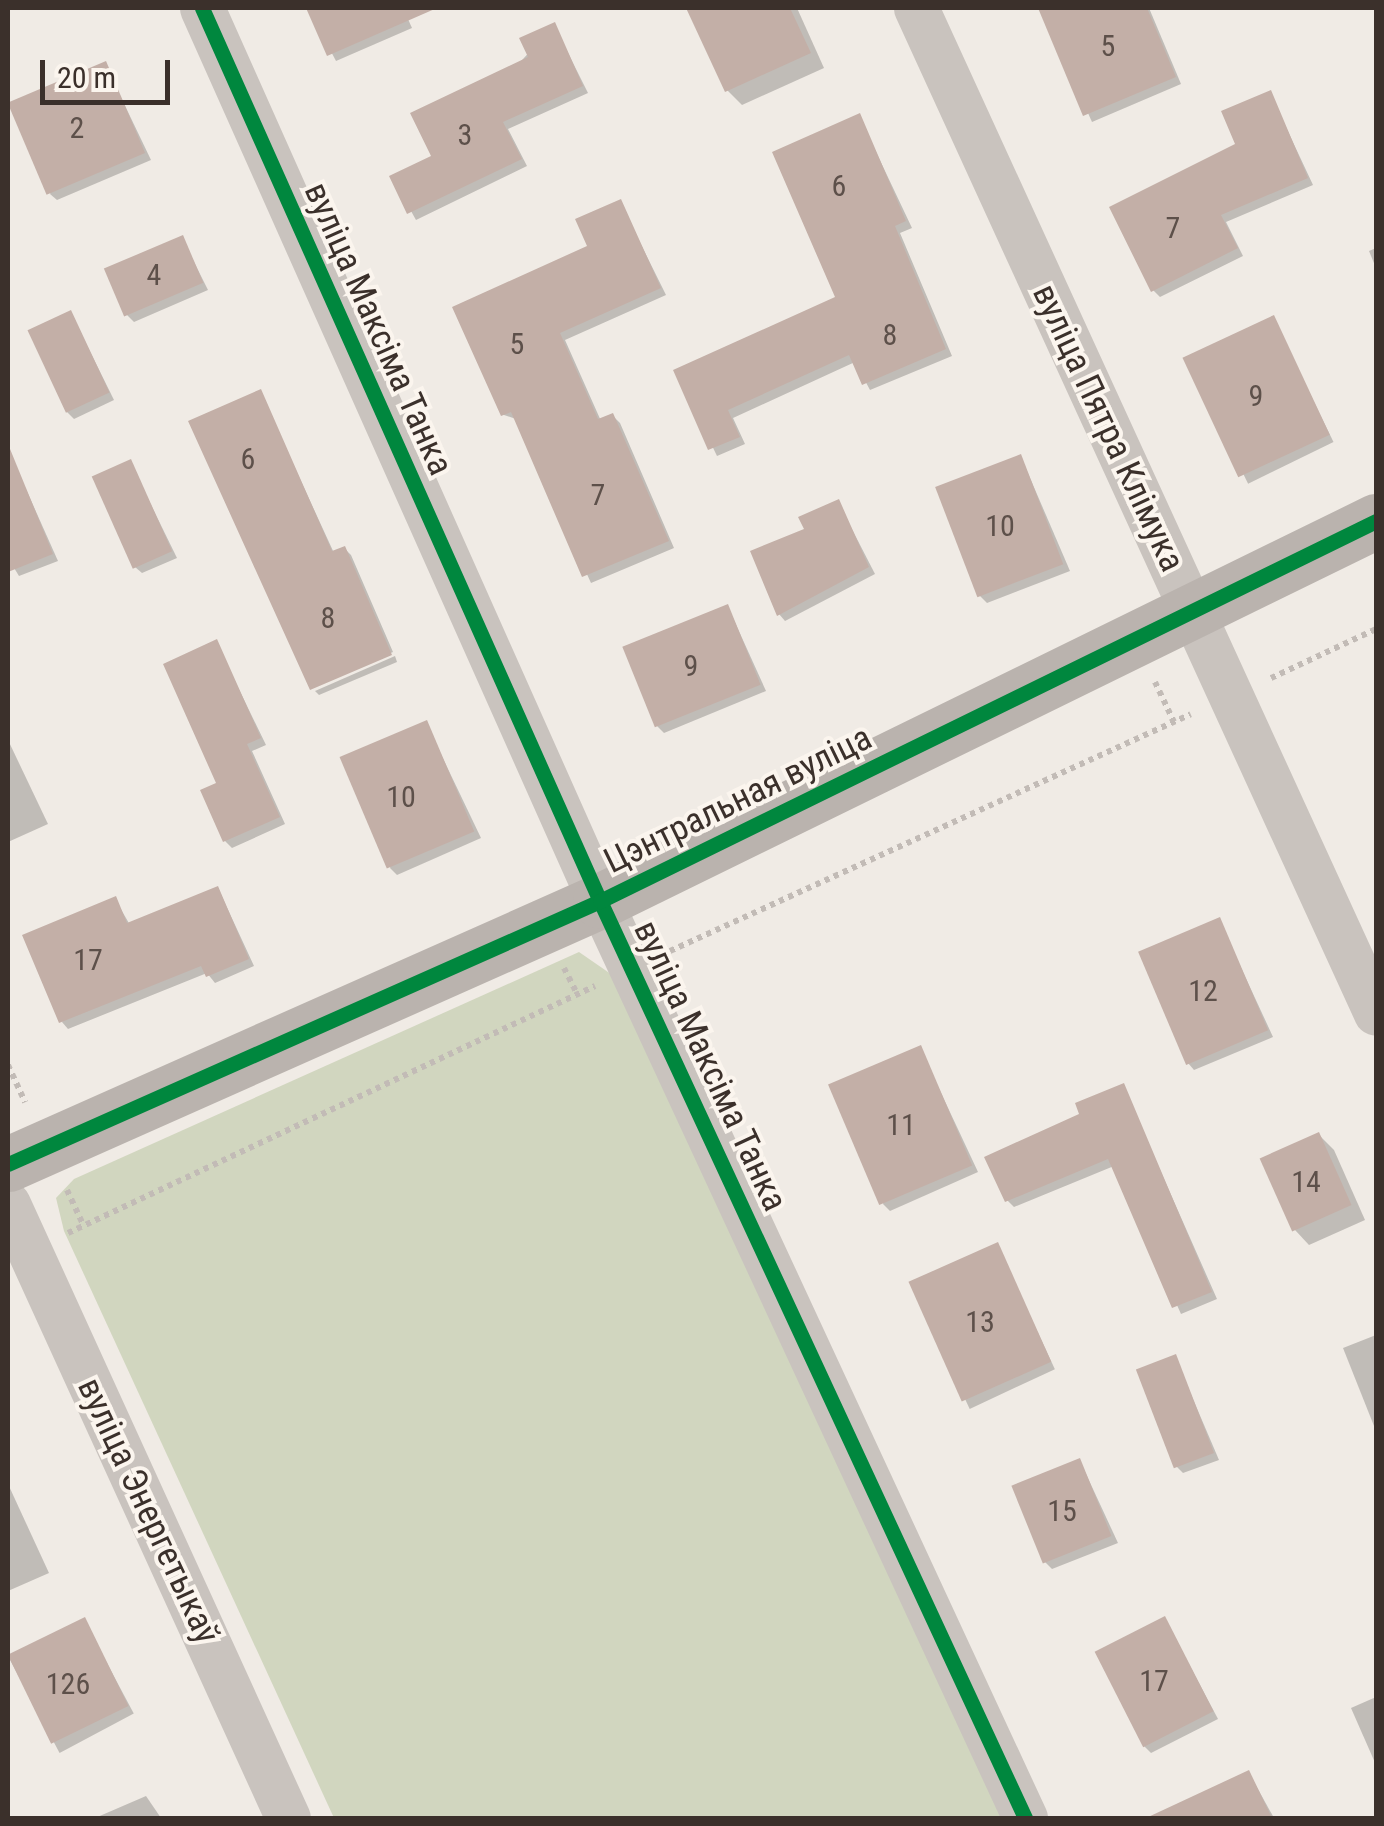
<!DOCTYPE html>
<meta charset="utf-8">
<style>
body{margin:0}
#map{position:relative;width:1384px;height:1826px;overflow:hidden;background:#f0ebe5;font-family:"Roboto Condensed",sans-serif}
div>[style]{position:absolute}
.green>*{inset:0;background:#d1d6bf}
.shadow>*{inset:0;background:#0003;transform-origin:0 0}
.building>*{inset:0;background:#c3afa7;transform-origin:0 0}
.path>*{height:6px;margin-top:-3px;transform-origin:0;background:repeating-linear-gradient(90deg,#c2bbb6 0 5px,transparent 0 10px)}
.street>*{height:45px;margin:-22.5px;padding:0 22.5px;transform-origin:22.5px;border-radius:22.5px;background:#c9c3be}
.secondary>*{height:55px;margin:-27.5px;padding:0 27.5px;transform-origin:27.5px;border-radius:27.5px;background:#bab3ae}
.cycleway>*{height:15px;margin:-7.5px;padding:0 7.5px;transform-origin:7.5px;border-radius:7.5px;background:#00873e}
span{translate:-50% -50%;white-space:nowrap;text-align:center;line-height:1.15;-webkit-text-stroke:8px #fbf5ee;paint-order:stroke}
.number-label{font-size:30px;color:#5d504a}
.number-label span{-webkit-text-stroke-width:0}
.street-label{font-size:35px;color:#3b302b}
.frame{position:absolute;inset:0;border:10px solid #3b302b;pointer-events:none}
.scale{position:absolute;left:40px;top:60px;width:130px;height:45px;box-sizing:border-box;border:5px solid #3b302b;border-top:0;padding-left:12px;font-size:30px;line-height:35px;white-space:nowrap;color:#3b302b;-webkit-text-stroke:8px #fbf5ee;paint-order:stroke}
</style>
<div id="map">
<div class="green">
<div style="clip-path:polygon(579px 952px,621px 981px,1002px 1818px,334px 1818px,64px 1231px,56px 1198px,74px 1179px)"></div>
</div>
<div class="shadow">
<div style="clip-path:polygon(308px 8px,403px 8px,412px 28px,336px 61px)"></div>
<div style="clip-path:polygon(689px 8px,797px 8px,824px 68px,742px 105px,727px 90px)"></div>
<div style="clip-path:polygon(1062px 8px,1149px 8px,1181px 84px,1092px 122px,1044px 15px)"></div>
<div style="clip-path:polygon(554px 25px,588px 93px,508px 129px,527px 166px,416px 220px,392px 177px,434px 157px)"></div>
<div style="clip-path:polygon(105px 64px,151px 160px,57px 200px,50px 194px)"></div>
<div style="clip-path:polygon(1270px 93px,1313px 185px,1226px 222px,1243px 256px,1160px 297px,1153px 290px)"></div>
<div style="clip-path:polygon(859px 116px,912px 228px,900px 233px,952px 356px,870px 390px,855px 362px,733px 418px,745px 444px,717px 456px,676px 371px,838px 298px)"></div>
<div style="clip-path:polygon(620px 202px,666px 295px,565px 340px,601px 421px,613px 416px,620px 423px,674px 548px,591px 583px,516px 419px,504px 415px,455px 308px,590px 247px)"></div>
<div style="clip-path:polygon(182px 238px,208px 290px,134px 322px,127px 315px)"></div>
<div style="clip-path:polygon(1376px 248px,1376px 268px,1369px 251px)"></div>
<div style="clip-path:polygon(71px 313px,114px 400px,74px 419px,67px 412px)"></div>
<div style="left:1273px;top:318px;width:138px;height:95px;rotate:64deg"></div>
<div style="clip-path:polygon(260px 392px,334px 553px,345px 549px,351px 555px,393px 652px,312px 687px)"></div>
<div style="clip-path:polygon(1021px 457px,1070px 571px,987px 603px,980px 596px)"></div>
<div style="clip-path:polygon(130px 462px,177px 558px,142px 573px,135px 567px)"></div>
<div style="clip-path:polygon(25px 487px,58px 561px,19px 576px,8px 558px,8px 494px)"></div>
<div style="clip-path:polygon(838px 502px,875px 574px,785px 621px,779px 614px,807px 530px)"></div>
<div style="clip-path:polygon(728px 607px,766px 691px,664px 733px,657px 726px)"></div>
<div style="clip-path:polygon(216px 642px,266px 745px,252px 751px,285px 824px,232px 848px,225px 841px,219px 784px)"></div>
<div style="clip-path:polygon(395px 656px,397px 662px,319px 695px,315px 691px)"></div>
<div style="clip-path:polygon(426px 723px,481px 838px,397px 875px,390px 868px)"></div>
<div style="clip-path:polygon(8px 740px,48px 824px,8px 842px)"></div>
<div style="clip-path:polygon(218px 888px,254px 966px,215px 983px,207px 973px,68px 1029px,62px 1022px,115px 899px,130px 925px)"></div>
<div style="clip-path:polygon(1219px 920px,1273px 1037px,1194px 1070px,1188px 1063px)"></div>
<div style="clip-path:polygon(920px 1048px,978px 1172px,890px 1211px,883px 1204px)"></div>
<div style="clip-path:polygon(1123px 1086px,1217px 1299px,1181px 1314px,1114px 1166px,1014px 1207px,1007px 1200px,1083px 1115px)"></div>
<div style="clip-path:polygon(1319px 1135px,1334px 1150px,1365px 1220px,1309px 1245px,1295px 1230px)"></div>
<div style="left:997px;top:1245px;width:137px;height:94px;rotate:65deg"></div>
<div style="clip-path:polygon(1376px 1335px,1376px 1431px,1343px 1348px)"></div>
<div style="clip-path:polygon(1175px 1357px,1219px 1460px,1183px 1473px,1176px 1466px)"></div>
<div style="clip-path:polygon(1080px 1461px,1118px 1543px,1052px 1569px,1045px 1562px)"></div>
<div style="clip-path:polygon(8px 1484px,49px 1573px,8px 1591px)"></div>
<div style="clip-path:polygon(1165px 1619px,1218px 1719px,1151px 1753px,1144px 1746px)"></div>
<div style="left:84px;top:1620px;width:106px;height:84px;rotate:62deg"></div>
<div style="clip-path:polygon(1376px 1697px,1376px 1765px,1351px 1708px)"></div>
<div style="clip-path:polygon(1249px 1773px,1274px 1818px,1165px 1818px,1163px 1813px)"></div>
<div style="clip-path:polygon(146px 1796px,161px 1818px,95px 1818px)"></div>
</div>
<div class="building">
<div style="clip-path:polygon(306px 8px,437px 8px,327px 56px)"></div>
<div style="clip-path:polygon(686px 8px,790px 8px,811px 53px,725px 92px)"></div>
<div style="clip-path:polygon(1038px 8px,1147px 8px,1176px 77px,1083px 116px)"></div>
<div style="clip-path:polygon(555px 22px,583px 86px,503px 122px,522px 159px,407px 214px,389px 176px,431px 156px,410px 113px,528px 57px,519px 38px)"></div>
<div style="left:106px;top:61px;width:100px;height:107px;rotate:67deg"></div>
<div style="clip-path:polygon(1271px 90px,1308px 178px,1221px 215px,1238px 248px,1151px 292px,1109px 207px,1235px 144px,1221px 111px)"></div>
<div style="clip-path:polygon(860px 113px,906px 221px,895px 226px,946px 349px,862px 385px,849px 355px,728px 410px,740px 437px,708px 450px,673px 370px,835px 297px,772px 152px)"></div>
<div style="clip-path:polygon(621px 199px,661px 288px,560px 333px,598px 419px,613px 413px,669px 541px,582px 577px,511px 412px,501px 416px,452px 307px,587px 246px,575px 219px)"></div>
<div style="left:183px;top:235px;width:52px;height:86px;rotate:67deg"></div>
<div style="left:71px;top:310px;width:91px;height:48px;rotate:65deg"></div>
<div style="left:1274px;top:315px;width:132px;height:101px;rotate:65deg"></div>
<div style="clip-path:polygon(261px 389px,332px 551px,345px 546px,392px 655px,310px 690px,188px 421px)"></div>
<div style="clip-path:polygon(8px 444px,53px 554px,8px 572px)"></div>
<div style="left:1021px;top:454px;width:118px;height:92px;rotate:69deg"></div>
<div style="left:131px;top:459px;width:101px;height:43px;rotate:66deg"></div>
<div style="clip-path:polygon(839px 499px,869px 567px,777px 616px,750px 551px,804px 529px,798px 517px)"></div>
<div style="left:728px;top:604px;width:87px;height:114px;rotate:68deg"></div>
<div style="clip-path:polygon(217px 639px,261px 738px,247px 744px,280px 817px,223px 842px,200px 790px,216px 783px,163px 664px)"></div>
<div style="left:427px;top:720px;width:121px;height:95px;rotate:67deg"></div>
<div style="clip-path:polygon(218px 886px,249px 959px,206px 977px,201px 966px,59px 1023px,22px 935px,116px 896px,127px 923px)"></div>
<div style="left:1220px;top:917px;width:123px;height:89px;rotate:67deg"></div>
<div style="left:921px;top:1045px;width:131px;height:101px;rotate:67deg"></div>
<div style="clip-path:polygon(1124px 1083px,1212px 1292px,1172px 1308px,1108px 1159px,1005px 1202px,984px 1157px,1079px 1114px,1075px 1103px)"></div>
<div style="left:1319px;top:1132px;width:80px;height:65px;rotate:66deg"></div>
<div style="left:998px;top:1242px;width:131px;height:98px;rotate:66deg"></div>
<div style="left:1176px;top:1354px;width:106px;height:43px;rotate:69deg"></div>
<div style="left:1080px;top:1458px;width:84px;height:74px;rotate:68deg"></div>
<div style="left:1165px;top:1616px;width:107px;height:79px;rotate:63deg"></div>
<div style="left:85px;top:1617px;width:99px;height:86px;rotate:64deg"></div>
<div style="clip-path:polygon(1249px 1770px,1272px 1818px,1146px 1818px)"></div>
</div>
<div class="path">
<div style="left:1271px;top:678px;width:116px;rotate:-25deg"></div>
<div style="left:1155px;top:682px;width:44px;rotate:64.6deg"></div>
<div style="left:670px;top:951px;width:572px;rotate:-24.46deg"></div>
<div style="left:564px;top:968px;width:29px;rotate:63deg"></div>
<div style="left:8px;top:1065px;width:41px;rotate:65.3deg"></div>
<div style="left:67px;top:1190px;width:38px;rotate:65deg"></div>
<div style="left:68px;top:1233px;width:582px;rotate:-25.11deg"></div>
</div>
<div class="street">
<div style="left:202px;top:8px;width:978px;rotate:65.98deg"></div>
<div style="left:600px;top:901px;width:1011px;rotate:65.13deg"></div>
<div style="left:916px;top:8px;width:1105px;rotate:65.41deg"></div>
<div style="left:8px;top:1204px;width:675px;rotate:65.49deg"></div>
</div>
<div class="secondary">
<div style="left:8px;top:1164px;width:648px;rotate:-23.95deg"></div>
<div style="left:600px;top:901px;width:864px;rotate:-26.09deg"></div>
</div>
<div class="cycleway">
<div style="left:202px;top:8px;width:978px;rotate:65.98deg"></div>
<div style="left:600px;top:901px;width:1011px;rotate:65.13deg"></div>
<div style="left:8px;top:1164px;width:648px;rotate:-23.95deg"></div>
<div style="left:600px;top:901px;width:864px;rotate:-26.09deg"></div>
</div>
<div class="number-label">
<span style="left:1108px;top:46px">5</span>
<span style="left:77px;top:128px">2</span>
<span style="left:465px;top:135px">3</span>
<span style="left:839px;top:186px">6</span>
<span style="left:1173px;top:228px">7</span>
<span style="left:154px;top:275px">4</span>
<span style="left:890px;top:335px">8</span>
<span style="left:517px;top:344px">5</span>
<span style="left:1256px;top:396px">9</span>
<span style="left:248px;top:459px">6</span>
<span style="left:598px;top:495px">7</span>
<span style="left:1000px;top:526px">10</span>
<span style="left:328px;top:618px">8</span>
<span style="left:691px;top:666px">9</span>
<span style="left:401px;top:797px">10</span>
<span style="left:88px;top:960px">17</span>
<span style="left:1203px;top:991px">12</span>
<span style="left:901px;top:1125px">11</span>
<span style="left:1306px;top:1182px">14</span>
<span style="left:980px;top:1322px">13</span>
<span style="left:1062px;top:1511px">15</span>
<span style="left:1154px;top:1681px">17</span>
<span style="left:68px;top:1684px">126</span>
</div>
<div class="street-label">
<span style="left:378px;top:329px;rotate:66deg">вуліца Максіма Танка</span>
<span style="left:1108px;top:428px;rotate:65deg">вуліца Пятра Клімука</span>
<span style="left:738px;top:800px;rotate:-26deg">Цэнтральная вуліца</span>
<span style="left:710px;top:1066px;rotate:65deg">вуліца Максіма Танка</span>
<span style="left:148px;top:1511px;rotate:65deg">вуліца Энергетыкаў</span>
</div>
<div class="frame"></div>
<div class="scale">20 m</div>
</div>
